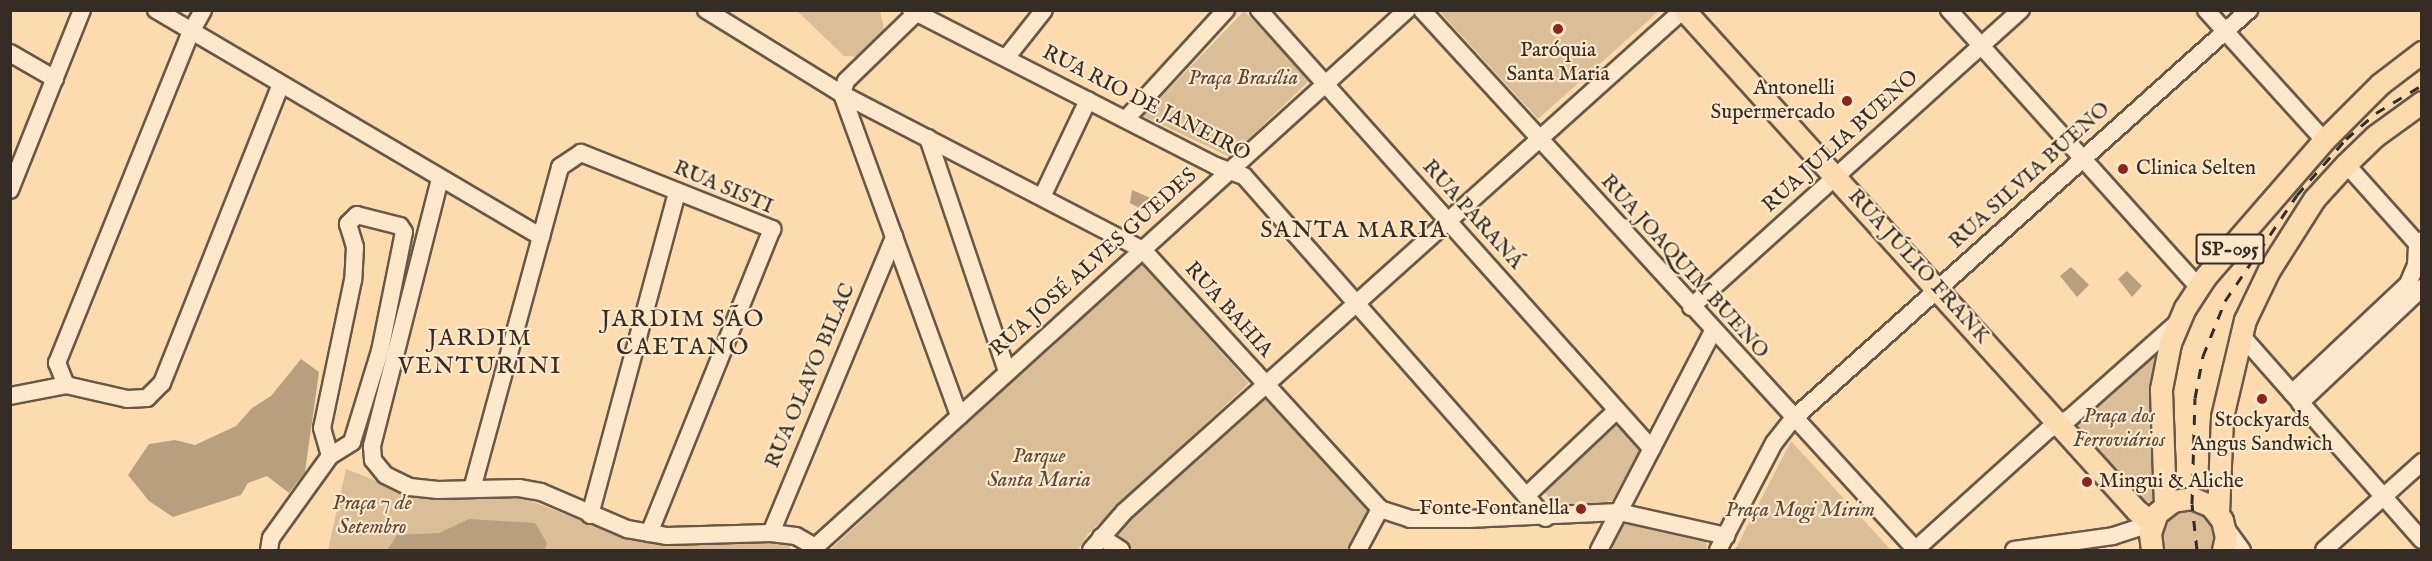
<!DOCTYPE html>
<meta charset="utf-8">
<style>
body{margin:0}
#map{position:relative;width:2432px;height:561px;overflow:hidden;background:#fcdcaf;font-family:"IM FELL English",serif}
div>[style]{position:absolute}
.green>*{inset:0;background:#dabe97}
.water>*{inset:0;background:#b8a07f}
.stream>*{height:3px;margin:-1.5px;padding:0 1.5px;transform-origin:1.5px;border-radius:1.5px;background:#b8a07f}
.roads{filter:drop-shadow(2px 0 #675946) drop-shadow(-2px 0 #675946) drop-shadow(0 2px #675946) drop-shadow(0 -2px #675946)}
.minor>*{height:16px;margin:-8px;padding:0 8px;transform-origin:8px;border-radius:8px;background:#fde8cb}
.major>*{height:21px;margin:-10.5px;padding:0 10.5px;transform-origin:10.5px;border-radius:10.5px;background:#fcdcaf}
.rail>*{height:3px;margin-top:-1.5px;transform-origin:0;background:repeating-linear-gradient(90deg,#352d23 0 10px,transparent 0 20px)}
.dots>*{width:16px;height:16px;translate:-50% -50%;box-sizing:border-box;border:3px solid #fde8cb;border-radius:50%}
span{translate:-50% -50%;white-space:nowrap;text-align:center;line-height:1.15;-webkit-text-stroke:4.5px #fde8cb;paint-order:stroke}
.shield-label span{padding:2px 4px;background:#fde8cb;border:2px solid;border-radius:4px;-webkit-text-stroke-width:0}
.shield-label{font-size:20px;color:#352d23;font-weight:700}
.poi-label{font-size:21px;color:#352d23}
.right{translate:-100% -50%;text-align:right}
.left{translate:0 -50%;text-align:left}
.park-label{font-size:21px;color:#564a3a;font-style:italic}
.street-label{font-size:21px;color:#352d23}
.quarter-label{font-size:24px;color:#352d23;letter-spacing:1.5px}
.frame{position:absolute;inset:0;border:12px solid #352d23;pointer-events:none}
</style>
<div id="map">
<div class="green">
<div style="clip-path:polygon(797px 11px,880px 11px,884px 29px,876px 46px,862px 57px,844px 56px)"></div>
<div style="clip-path:polygon(1244px 11px,1310px 80px,1230px 157px,1143px 116px)"></div>
<div style="clip-path:polygon(1439px 11px,1659px 11px,1538px 119px)"></div>
<div style="clip-path:polygon(1140px 262px,1249px 383px,1088px 534px,1078px 550px,830px 550px)"></div>
<div style="clip-path:polygon(2154px 353px,2156px 498px,2152px 503px,2135px 497px,2071px 426px)"></div>
<div style="clip-path:polygon(1265px 391px,1374px 510px,1353px 550px,1130px 550px,1116px 534px,1126px 512px)"></div>
<div style="clip-path:polygon(1616px 425px,1640px 450px,1612px 501px,1559px 508px,1544px 492px)"></div>
<div style="clip-path:polygon(1791px 441px,1891px 550px,1735px 550px)"></div>
<div style="clip-path:polygon(346px 469px,408px 493px,438px 498px,523px 498px,621px 536px,646px 542px,770px 543px,787px 544px,792px 550px,328px 550px)"></div>
<div style="clip-path:polygon(2182px 505px,2213px 515px,2217px 550px,2162px 550px,2158px 542px,2161px 522px)"></div>
<div style="clip-path:polygon(1632px 522px,1695px 536px,1706px 540px,1707px 550px,1615px 550px,1611px 546px,1620px 524px)"></div>
</div>
<div class="water">
<div style="clip-path:polygon(1132px 190px,1153px 199px,1147px 212px,1130px 203px)"></div>
<div style="clip-path:polygon(2071px 267px,2089px 285px,2077px 297px,2060px 276px)"></div>
<div style="clip-path:polygon(2127px 271px,2142px 286px,2132px 297px,2118px 279px)"></div>
<div style="clip-path:polygon(301px 359px,319px 372px,305px 472px,289px 493px,267px 476px,248px 483px,241px 495px,173px 517px,149px 501px,128px 475px,149px 444px,175px 440px,195px 445px,236px 426px,252px 408px,271px 396px)"></div>
<div style="clip-path:polygon(469px 519px,535px 523px,547px 543px,545px 550px,387px 550px,397px 535px,439px 533px)"></div>
</div>
<div class="stream">
<div style="left:1736px;top:549px;width:5px;rotate:11deg"></div>
</div>
<div class="roads">
<div class="minor">
<div style="left:156px;top:10px;width:447px;rotate:30.5deg"></div>
<div style="left:706px;top:10px;width:160px;rotate:31.7deg"></div>
<div style="left:842px;top:94px;width:339px;rotate:27.4deg"></div>
<div style="left:1143px;top:250px;width:351px;rotate:47.5deg"></div>
<div style="left:1380px;top:509px;width:32px;rotate:18deg"></div>
<div style="left:1410px;top:519px;width:58px"></div>
<div style="left:1468px;top:519px;width:151px;rotate:-2.7deg"></div>
<div style="left:1619px;top:512px;width:110px;rotate:12.6deg"></div>
<div style="left:911px;top:10px;width:343px;rotate:27.1deg"></div>
<div style="left:1216px;top:166px;width:30px;rotate:20deg"></div>
<div style="left:1244px;top:176px;width:456px;rotate:48.6deg"></div>
<div style="left:1259px;top:10px;width:589px;rotate:48.16deg"></div>
<div style="left:1422px;top:10px;width:732px;rotate:47.55deg"></div>
<div style="left:1949px;top:10px;width:372px;rotate:48deg"></div>
<div style="left:2206px;top:10px;width:176px;rotate:47.8deg"></div>
<div style="left:916px;top:13px;width:98px;rotate:135.8deg"></div>
<div style="left:846px;top:81px;width:14px;rotate:107deg"></div>
<div style="left:842px;top:94px;width:343px;rotate:70deg"></div>
<div style="left:10px;top:53px;width:52px;rotate:30deg"></div>
<div style="left:1006px;top:58px;width:61px;rotate:-51.6deg"></div>
<div style="left:1126px;top:119px;width:148px;rotate:-47.5deg"></div>
<div style="left:928px;top:138px;width:247px;rotate:71.3deg"></div>
<div style="left:2346px;top:164px;width:114px;rotate:48.2deg"></div>
<div style="left:440px;top:179px;width:276px;rotate:104.3deg"></div>
<div style="left:372px;top:446px;width:14px;rotate:86deg"></div>
<div style="left:373px;top:460px;width:19px;rotate:51deg"></div>
<div style="left:385px;top:475px;width:28px;rotate:26deg"></div>
<div style="left:410px;top:487px;width:28px;rotate:6deg"></div>
<div style="left:438px;top:490px;width:81px;rotate:-1.4deg"></div>
<div style="left:519px;top:488px;width:22px;rotate:10deg"></div>
<div style="left:541px;top:492px;width:94px;rotate:23.3deg"></div>
<div style="left:627px;top:529px;width:41px;rotate:9.9deg"></div>
<div style="left:667px;top:536px;width:104px;rotate:-1.7deg"></div>
<div style="left:771px;top:533px;width:25px;rotate:7deg"></div>
<div style="left:796px;top:536px;width:22px;rotate:30deg"></div>
<div style="left:10px;top:190px;width:194px;rotate:-68.2deg"></div>
<div style="left:1042px;top:197px;width:107px;rotate:-64.6deg"></div>
<div style="left:1691px;top:307px;width:444px;rotate:-42deg"></div>
<div style="left:2241px;top:335px;width:273px;rotate:48.6deg"></div>
<div style="left:66px;top:385px;width:24px;rotate:-112deg"></div>
<div style="left:57px;top:363px;width:357px;rotate:-68deg"></div>
<div style="left:191px;top:32px;width:25px;rotate:-61deg"></div>
<div style="left:2292px;top:393px;width:159px;rotate:-43.2deg"></div>
<div style="left:2408px;top:284px;width:21px;rotate:-67deg"></div>
<div style="left:2416px;top:265px;width:21px;rotate:-87deg"></div>
<div style="left:2417px;top:244px;width:6px;rotate:-39deg"></div>
<div style="left:10px;top:396px;width:57px;rotate:-11.1deg"></div>
<div style="left:66px;top:385px;width:63px;rotate:12.9deg"></div>
<div style="left:127px;top:399px;width:20px;rotate:-3deg"></div>
<div style="left:147px;top:398px;width:21px;rotate:-45deg"></div>
<div style="left:162px;top:383px;width:319px;rotate:-68.3deg"></div>
<div style="left:2300px;top:403px;width:168px;rotate:-43.3deg"></div>
<div style="left:472px;top:489px;width:334px;rotate:-74.7deg"></div>
<div style="left:560px;top:167px;width:25px;rotate:-34deg"></div>
<div style="left:581px;top:153px;width:206px;rotate:21.7deg"></div>
<div style="left:772px;top:229px;width:328px;rotate:112deg"></div>
<div style="left:1526px;top:496px;width:125px;rotate:-43.4deg"></div>
<div style="left:590px;top:515px;width:335px;rotate:-74.9deg"></div>
<div style="left:2225px;top:527px;width:29px;rotate:54deg"></div>
<div style="left:771px;top:533px;width:321px;rotate:-67.4deg"></div>
<div style="left:1101px;top:537px;width:24px;rotate:33deg"></div>
<div style="left:269px;top:550px;width:12px;rotate:-81deg"></div>
<div style="left:271px;top:538px;width:101px;rotate:-54.3deg"></div>
<div style="left:330px;top:456px;width:26px;rotate:-32deg"></div>
<div style="left:352px;top:442px;width:95px;rotate:-72.9deg"></div>
<div style="left:380px;top:351px;width:121px;rotate:-78.6deg"></div>
<div style="left:404px;top:232px;width:7px;rotate:-124deg"></div>
<div style="left:400px;top:226px;width:44px;rotate:-165.7deg"></div>
<div style="left:357px;top:215px;width:13px;rotate:135deg"></div>
<div style="left:348px;top:224px;width:24px;rotate:73deg"></div>
<div style="left:355px;top:247px;width:33px;rotate:93deg"></div>
<div style="left:353px;top:280px;width:151px;rotate:101.8deg"></div>
<div style="left:322px;top:428px;width:29px;rotate:74deg"></div>
<div style="left:812px;top:550px;width:804px;rotate:-42.23deg"></div>
<div style="left:1091px;top:550px;width:50px;rotate:-49deg"></div>
<div style="left:1124px;top:512px;width:751px;rotate:-41.92deg"></div>
<div style="left:1358px;top:550px;width:47px;rotate:-61.8deg"></div>
<div style="left:1599px;top:550px;width:247px;rotate:-62.5deg"></div>
<div style="left:1718px;top:550px;width:121px;rotate:-62.4deg"></div>
<div style="left:1774px;top:443px;width:31px;rotate:-52deg"></div>
<div style="left:1793px;top:419px;width:613px;rotate:-41.89deg"></div>
<div style="left:1915px;top:550px;width:179px;rotate:-42.1deg"></div>
<div style="left:2048px;top:430px;width:26px;rotate:-29deg"></div>
<div style="left:2071px;top:417px;width:142px;rotate:-41.6deg"></div>
<div style="left:2014px;top:550px;width:100px;rotate:-8deg"></div>
<div style="left:2113px;top:536px;width:40px;rotate:-18deg"></div>
<div style="left:2324px;top:550px;width:132px;rotate:-41.9deg"></div>
</div>
<div class="major">
<div style="left:1684px;top:10px;width:675px;rotate:47.88deg"></div>
<div style="left:2137px;top:511px;width:19px;rotate:36deg"></div>
<div style="left:2165px;top:505px;width:116px;rotate:-92deg"></div>
<div style="left:2161px;top:389px;width:47px;rotate:-78.9deg"></div>
<div style="left:2170px;top:343px;width:38px;rotate:-67deg"></div>
<div style="left:2185px;top:308px;width:37px;rotate:-57deg"></div>
<div style="left:2205px;top:277px;width:181px;rotate:-49deg"></div>
<div style="left:2324px;top:140px;width:79px;rotate:-45deg"></div>
<div style="left:2380px;top:84px;width:53px;rotate:-37.3deg"></div>
<div style="left:2218px;top:513px;width:96px;rotate:-87.6deg"></div>
<div style="left:2222px;top:417px;width:100px;rotate:-76.7deg"></div>
<div style="left:2245px;top:320px;width:55px;rotate:-64.4deg"></div>
<div style="left:2269px;top:270px;width:84px;rotate:-57.6deg"></div>
<div style="left:2314px;top:199px;width:47px;rotate:-47.6deg"></div>
<div style="left:2346px;top:164px;width:40px;rotate:-44deg"></div>
<div style="left:2375px;top:136px;width:58px;rotate:-35.9deg"></div>
<div style="left:2152px;top:550px;width:17px;rotate:-97deg"></div>
<div style="left:2150px;top:533px;width:21px;rotate:-71deg"></div>
<div style="left:2157px;top:513px;width:20px;rotate:-37deg"></div>
<div style="left:2173px;top:501px;width:19px;rotate:-9deg"></div>
<div style="left:2192px;top:498px;width:21px;rotate:23deg"></div>
<div style="left:2211px;top:506px;width:18px;rotate:52deg"></div>
<div style="left:2222px;top:520px;width:17px;rotate:77deg"></div>
<div style="left:2226px;top:537px;width:13px;rotate:103deg"></div>
</div>
</div>
<div class="rail">
<div style="left:2197px;top:550px;width:46px;rotate:-96.2deg"></div>
<div style="left:2192px;top:504px;width:106px;rotate:-88.4deg"></div>
<div style="left:2195px;top:398px;width:43px;rotate:-79.2deg"></div>
<div style="left:2203px;top:356px;width:59px;rotate:-68.2deg"></div>
<div style="left:2225px;top:301px;width:128px;rotate:-55.8deg"></div>
<div style="left:2297px;top:195px;width:74px;rotate:-48.8deg"></div>
<div style="left:2346px;top:139px;width:40px;rotate:-41deg"></div>
<div style="left:2376px;top:113px;width:54px;rotate:-31.3deg"></div>
</div>
<div class="dots">
<div style="left:1558px;top:29px;background:#8f2418"></div>
<div style="left:1847px;top:101px;background:#8f2418"></div>
<div style="left:2123px;top:169px;background:#8f2418"></div>
<div style="left:2262px;top:399px;background:#8f2418"></div>
<div style="left:2087px;top:482px;background:#8f2418"></div>
<div style="left:1581px;top:509px;background:#8f2418"></div>
</div>
<div class="shield-label">
<span style="left:2230px;top:249px">SP-095</span>
</div>
<div class="poi-label">
<span style="left:1558px;top:63px">Paróquia<br>Santa Maria</span>
<span class="right" style="left:1835px;top:101px">Antonelli<br>Supermercado</span>
<span class="left" style="left:2136px;top:169px">Clinica Selten</span>
<span style="left:2262px;top:433px">Stockyards<br>Angus Sandwich</span>
<span class="left" style="left:2099px;top:482px">Mingui &amp; Aliche</span>
<span class="right" style="left:1569px;top:509px">Fonte Fontanella</span>
</div>
<div class="park-label">
<span style="left:1243px;top:79px">Praça Brasília</span>
<span style="left:2119px;top:429px">Praça dos<br>Ferroviários</span>
<span style="left:1039px;top:469px">Parque<br>Santa Maria</span>
<span style="left:372px;top:516px">Praça 7 de<br>Setembro</span>
<span style="left:1800px;top:511px">Praça Mogi Mirim</span>
</div>
<div class="street-label">
<span style="left:1146px;top:104px;rotate:27deg">RUA RIO DE JANEIRO</span>
<span style="left:1841px;top:142px;rotate:-42deg">RUA JULIA BUENO</span>
<span style="left:2030px;top:176px;rotate:-42deg">RUA SILVIA BUENO</span>
<span style="left:723px;top:188px;rotate:23deg">RUA SISTI</span>
<span style="left:1472px;top:215px;rotate:48deg">RUA PARANÁ</span>
<span style="left:1094px;top:263px;rotate:-42deg">RUA JOSÉ ALVES GUEDES</span>
<span style="left:1684px;top:267px;rotate:48deg">RUA JOAQUIM BUENO</span>
<span style="left:1918px;top:267px;rotate:48deg">RUA JÚLIO FRANK</span>
<span style="left:1228px;top:310px;rotate:48deg">RUA BAHIA</span>
<span style="left:811px;top:376px;rotate:-67deg">RUA OLAVO BILAC</span>
</div>
<div class="quarter-label">
<span style="left:1354px;top:231px">SANTA MARIA</span>
<span style="left:683px;top:334px">JARDIM SÃO<br>CAETANO</span>
<span style="left:480px;top:353px">JARDIM<br>VENTURINI</span>
</div>
<div class="frame"></div>
</div>
